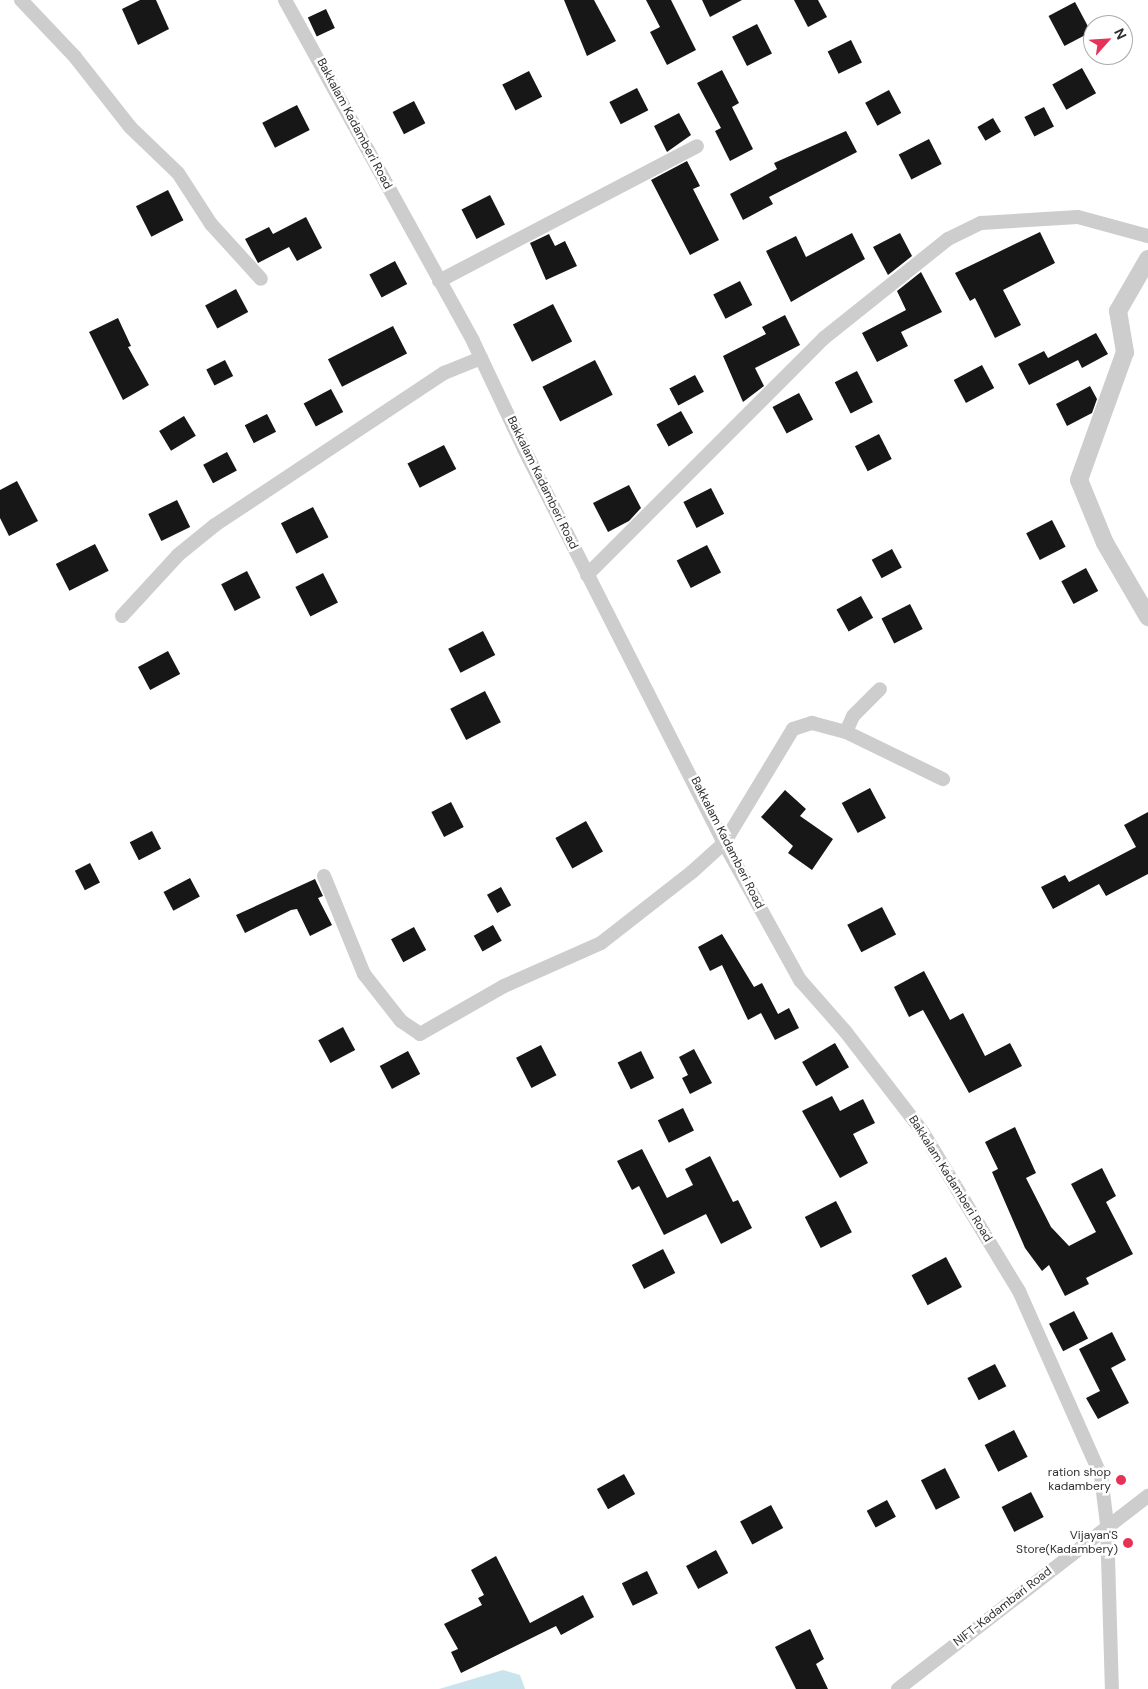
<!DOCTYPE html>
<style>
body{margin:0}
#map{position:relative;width:1148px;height:1689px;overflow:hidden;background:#fff;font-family:"DM Sans",sans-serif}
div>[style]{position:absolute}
.water>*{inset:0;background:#cae4ed}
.building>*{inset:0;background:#171717;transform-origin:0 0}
.minor>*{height:14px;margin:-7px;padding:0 7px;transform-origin:7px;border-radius:7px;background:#cdcdcd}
.tertiary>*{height:18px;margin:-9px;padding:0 9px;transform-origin:9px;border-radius:9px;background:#cdcdcd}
.dots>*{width:14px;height:14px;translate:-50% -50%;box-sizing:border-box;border:2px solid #fff;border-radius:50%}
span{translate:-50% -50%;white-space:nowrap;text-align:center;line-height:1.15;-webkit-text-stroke:5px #fff;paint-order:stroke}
.street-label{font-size:12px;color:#303030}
.poi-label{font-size:12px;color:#303030}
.right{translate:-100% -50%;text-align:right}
.north{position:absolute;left:1083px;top:15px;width:50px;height:50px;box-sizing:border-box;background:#fff;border:1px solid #acacac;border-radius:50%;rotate:64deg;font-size:14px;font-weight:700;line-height:20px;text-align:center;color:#303030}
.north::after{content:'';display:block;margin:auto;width:18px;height:22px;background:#e83157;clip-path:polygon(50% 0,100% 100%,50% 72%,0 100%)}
</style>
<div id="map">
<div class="water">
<div style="clip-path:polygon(503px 1670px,520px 1675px,525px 1689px,439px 1689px)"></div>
</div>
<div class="building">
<div style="clip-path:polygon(140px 0,156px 0,169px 29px,138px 45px,122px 9px)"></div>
<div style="clip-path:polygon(564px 0,594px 0,616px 41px,587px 56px)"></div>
<div style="clip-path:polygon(646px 0,671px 0,696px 50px,667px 65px,650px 32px,660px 27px)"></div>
<div style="clip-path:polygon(702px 0,742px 0,710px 17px)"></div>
<div style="clip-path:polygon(794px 0,818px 0,827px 17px,808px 27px)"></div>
<div style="left:1075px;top:2px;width:34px;height:30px;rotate:62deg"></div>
<div style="left:326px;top:9px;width:21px;height:20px;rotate:65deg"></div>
<div style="left:757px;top:24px;width:33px;height:28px;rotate:63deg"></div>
<div style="left:851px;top:40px;width:25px;height:26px;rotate:64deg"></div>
<div style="left:1082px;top:68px;width:29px;height:34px;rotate:61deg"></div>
<div style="clip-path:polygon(722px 70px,739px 103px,732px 107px,753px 149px,730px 161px,715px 131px,721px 128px,697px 83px)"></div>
<div style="left:529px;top:71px;width:29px;height:30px;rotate:63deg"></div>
<div style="left:637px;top:88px;width:25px;height:31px;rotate:63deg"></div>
<div style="left:889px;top:90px;width:26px;height:27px;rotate:62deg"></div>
<div style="left:414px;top:101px;width:25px;height:24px;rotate:63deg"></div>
<div style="left:297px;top:105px;width:28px;height:39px;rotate:63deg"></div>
<div style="left:1044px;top:107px;width:22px;height:22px;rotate:63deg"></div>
<div style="clip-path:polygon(679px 113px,691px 135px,667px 152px,654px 126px)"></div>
<div style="left:993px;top:118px;width:16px;height:18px;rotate:60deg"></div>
<div style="clip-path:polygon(846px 131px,857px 152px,769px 197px,773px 204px,743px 220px,730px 194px,777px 169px,774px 163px)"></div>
<div style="left:929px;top:139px;width:28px;height:34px;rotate:63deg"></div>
<div style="clip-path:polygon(687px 161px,700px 186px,693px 189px,719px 240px,690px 255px,651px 180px)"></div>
<div style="left:168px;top:190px;width:34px;height:36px;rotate:63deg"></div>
<div style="left:490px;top:195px;width:33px;height:32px;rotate:63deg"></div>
<div style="clip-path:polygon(306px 217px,322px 248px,297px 261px,289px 247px,258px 263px,245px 239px,269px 227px,273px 234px)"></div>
<div style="clip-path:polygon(1040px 232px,1055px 263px,1003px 290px,1021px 325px,995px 338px,975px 298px,970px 301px,955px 273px)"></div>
<div style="clip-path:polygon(852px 233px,865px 259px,791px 302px,766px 251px,796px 236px,806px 257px)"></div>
<div style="clip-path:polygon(900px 233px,912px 256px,888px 275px,873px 247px)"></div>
<div style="clip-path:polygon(549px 234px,555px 246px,565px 241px,577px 266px,546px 280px,530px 243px)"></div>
<div style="left:395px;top:261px;width:26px;height:29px;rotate:62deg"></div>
<div style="clip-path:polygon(921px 272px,942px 312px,901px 332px,908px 346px,877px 362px,862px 333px,906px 310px,897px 291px)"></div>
<div style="left:740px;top:281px;width:27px;height:30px;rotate:63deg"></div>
<div style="left:236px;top:289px;width:26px;height:35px;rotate:62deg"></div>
<div style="left:553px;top:304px;width:42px;height:45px;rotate:63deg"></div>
<div style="clip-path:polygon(785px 315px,800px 345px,755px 368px,764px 386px,743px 402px,723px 356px,766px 334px,762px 327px)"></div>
<div style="clip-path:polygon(118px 318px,131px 346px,128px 347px,149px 385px,123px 400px,89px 332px)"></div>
<div style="left:393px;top:326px;width:31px;height:73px;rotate:63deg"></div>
<div style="clip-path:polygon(1096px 333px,1108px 354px,1082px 368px,1078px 360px,1029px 385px,1018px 364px,1044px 351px,1048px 358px)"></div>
<div style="left:225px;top:360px;width:18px;height:21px;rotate:63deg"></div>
<div style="left:595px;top:360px;width:39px;height:59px;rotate:63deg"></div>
<div style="left:982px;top:365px;width:26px;height:32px;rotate:62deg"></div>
<div style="left:857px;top:371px;width:35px;height:25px;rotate:63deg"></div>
<div style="left:695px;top:375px;width:19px;height:29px;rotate:62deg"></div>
<div style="clip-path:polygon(1090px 386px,1097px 399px,1092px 413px,1067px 426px,1056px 404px)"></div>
<div style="left:331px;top:389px;width:26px;height:31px;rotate:62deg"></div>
<div style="left:799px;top:393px;width:30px;height:30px;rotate:62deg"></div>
<div style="left:681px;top:411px;width:25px;height:28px;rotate:61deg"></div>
<div style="left:267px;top:414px;width:20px;height:25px;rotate:63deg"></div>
<div style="left:184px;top:416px;width:23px;height:29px;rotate:59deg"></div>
<div style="left:879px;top:434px;width:28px;height:27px;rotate:63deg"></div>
<div style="left:444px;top:445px;width:27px;height:41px;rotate:63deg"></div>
<div style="left:227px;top:452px;width:21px;height:27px;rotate:62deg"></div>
<div style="clip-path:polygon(17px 481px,38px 521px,9px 536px,0 518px,0 490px)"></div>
<div style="clip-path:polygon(629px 485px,641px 508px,629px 521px,608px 532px,593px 503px)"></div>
<div style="left:711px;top:488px;width:29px;height:31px;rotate:63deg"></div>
<div style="left:177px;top:500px;width:30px;height:32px;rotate:64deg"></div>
<div style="left:313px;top:507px;width:34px;height:36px;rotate:63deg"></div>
<div style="left:1052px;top:520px;width:30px;height:29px;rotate:63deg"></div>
<div style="left:95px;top:544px;width:30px;height:44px;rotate:63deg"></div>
<div style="left:707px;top:545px;width:31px;height:34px;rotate:63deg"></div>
<div style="left:892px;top:549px;width:21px;height:23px;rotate:62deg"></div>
<div style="left:1086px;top:568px;width:26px;height:28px;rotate:62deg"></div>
<div style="left:247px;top:571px;width:30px;height:29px;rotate:63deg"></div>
<div style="left:323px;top:573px;width:33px;height:31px;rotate:63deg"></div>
<div style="left:861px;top:596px;width:25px;height:28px;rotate:61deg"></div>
<div style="left:910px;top:604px;width:28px;height:32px;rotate:63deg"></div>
<div style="left:483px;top:631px;width:27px;height:39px;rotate:63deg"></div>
<div style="left:168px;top:651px;width:26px;height:34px;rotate:62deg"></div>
<div style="left:485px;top:691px;width:35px;height:39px;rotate:63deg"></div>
<div style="left:870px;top:788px;width:34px;height:32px;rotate:62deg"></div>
<div style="clip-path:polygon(785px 790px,806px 809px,800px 816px,833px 839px,812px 870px,788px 853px,793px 846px,761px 817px)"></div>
<div style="left:451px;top:802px;width:28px;height:22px;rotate:63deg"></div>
<div style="clip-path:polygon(1148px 812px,1148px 874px,1106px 896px,1099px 884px,1053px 909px,1041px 887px,1065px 875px,1069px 882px,1136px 847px,1124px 825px)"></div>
<div style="left:586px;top:821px;width:35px;height:35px;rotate:61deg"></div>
<div style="left:152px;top:831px;width:20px;height:25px;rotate:63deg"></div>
<div style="left:90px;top:863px;width:22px;height:17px;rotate:63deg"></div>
<div style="left:190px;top:878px;width:21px;height:30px;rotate:62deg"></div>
<div style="clip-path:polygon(315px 879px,323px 896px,318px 898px,332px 925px,310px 936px,297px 909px,291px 910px,245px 933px,236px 915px)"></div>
<div style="left:501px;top:887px;width:21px;height:16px;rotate:61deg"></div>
<div style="left:882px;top:907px;width:31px;height:39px;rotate:63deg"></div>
<div style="left:493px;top:925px;width:18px;height:22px;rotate:61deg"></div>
<div style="left:414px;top:927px;width:26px;height:26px;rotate:62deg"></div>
<div style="clip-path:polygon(722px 934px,754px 987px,762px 983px,778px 1014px,789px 1008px,799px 1028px,775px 1040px,761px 1013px,748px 1020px,722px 965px,710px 971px,698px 947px)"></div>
<div style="clip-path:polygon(924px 971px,950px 1020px,963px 1013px,985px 1056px,1010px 1043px,1022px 1066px,969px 1093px,923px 1010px,909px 1017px,894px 987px)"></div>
<div style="left:343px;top:1027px;width:26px;height:28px;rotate:62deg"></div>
<div style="left:835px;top:1043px;width:28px;height:38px;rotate:60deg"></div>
<div style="left:541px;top:1045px;width:34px;height:28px;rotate:63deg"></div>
<div style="clip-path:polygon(694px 1049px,712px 1083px,690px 1094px,682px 1078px,688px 1075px,679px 1057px)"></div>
<div style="left:408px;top:1051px;width:26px;height:32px;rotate:62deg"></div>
<div style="left:641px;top:1051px;width:30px;height:26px;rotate:64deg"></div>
<div style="clip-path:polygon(832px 1096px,840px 1111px,863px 1099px,875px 1123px,853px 1134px,868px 1163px,840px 1178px,802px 1111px)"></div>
<div style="left:683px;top:1108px;width:25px;height:28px;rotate:64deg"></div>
<div style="clip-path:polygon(1015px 1127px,1036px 1173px,1026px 1178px,1051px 1227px,1069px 1246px,1096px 1232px,1071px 1184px,1102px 1168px,1116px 1196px,1106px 1202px,1133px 1254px,1086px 1278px,1089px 1284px,1065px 1296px,1049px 1265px,1042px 1271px,1025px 1248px,992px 1172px,998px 1169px,985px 1142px)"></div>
<div style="clip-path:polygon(642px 1149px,667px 1198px,693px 1185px,685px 1169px,710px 1156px,733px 1202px,738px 1200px,752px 1228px,721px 1244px,706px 1214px,664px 1235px,639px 1186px,632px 1190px,617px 1161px)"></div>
<div style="left:836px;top:1201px;width:35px;height:35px;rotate:63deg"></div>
<div style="left:663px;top:1249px;width:27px;height:35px;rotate:63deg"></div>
<div style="left:946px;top:1257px;width:34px;height:39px;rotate:62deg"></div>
<div style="left:1074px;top:1311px;width:31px;height:28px;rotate:63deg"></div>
<div style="clip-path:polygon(1112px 1332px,1126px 1360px,1111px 1368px,1129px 1403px,1098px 1419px,1086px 1398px,1100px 1391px,1079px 1349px)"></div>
<div style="left:995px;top:1364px;width:25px;height:31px;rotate:63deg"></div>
<div style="left:1014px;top:1430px;width:30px;height:33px;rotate:63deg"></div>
<div style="left:945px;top:1468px;width:33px;height:27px;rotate:63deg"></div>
<div style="left:624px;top:1474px;width:23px;height:31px;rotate:61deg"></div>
<div style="left:1031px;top:1492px;width:28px;height:33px;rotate:63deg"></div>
<div style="left:887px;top:1500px;width:19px;height:23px;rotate:62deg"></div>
<div style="left:771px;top:1505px;width:26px;height:35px;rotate:62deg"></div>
<div style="left:716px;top:1550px;width:26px;height:34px;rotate:62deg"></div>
<div style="clip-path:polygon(496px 1556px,530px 1623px,583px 1595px,594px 1617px,561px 1635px,556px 1626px,461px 1673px,451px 1652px,458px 1649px,444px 1624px,482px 1605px,478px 1598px,484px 1595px,471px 1570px)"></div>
<div style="left:647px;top:1571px;width:25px;height:28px;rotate:64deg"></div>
<div style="clip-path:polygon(810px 1629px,824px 1659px,816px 1664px,828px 1689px,796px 1689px,775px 1647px)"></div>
</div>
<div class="minor">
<div style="left:21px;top:0;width:79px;rotate:46.5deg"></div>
<div style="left:75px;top:57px;width:89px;rotate:51.8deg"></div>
<div style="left:130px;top:127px;width:66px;rotate:43.8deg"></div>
<div style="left:178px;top:173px;width:61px;rotate:57.1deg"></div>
<div style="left:211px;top:224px;width:74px;rotate:47.7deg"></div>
<div style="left:285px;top:0;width:389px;rotate:61.1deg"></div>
<div style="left:473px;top:341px;width:119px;rotate:64.7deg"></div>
<div style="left:524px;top:449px;width:442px;rotate:63.1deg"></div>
<div style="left:724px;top:843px;width:157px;rotate:61deg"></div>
<div style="left:800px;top:980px;width:68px;rotate:48.6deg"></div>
<div style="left:845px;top:1031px;width:126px;rotate:52.4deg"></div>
<div style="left:922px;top:1131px;width:187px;rotate:58.8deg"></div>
<div style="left:1019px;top:1291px;width:202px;rotate:66.1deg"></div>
<div style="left:1101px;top:1476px;width:48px;rotate:82.9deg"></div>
<div style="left:1107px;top:1524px;width:165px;rotate:88.3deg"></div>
<div style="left:439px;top:281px;width:291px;rotate:-27.6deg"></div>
<div style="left:587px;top:575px;width:335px;rotate:-45deg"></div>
<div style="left:824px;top:338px;width:159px;rotate:-38.6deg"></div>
<div style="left:948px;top:239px;width:37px;rotate:-26deg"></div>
<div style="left:981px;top:223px;width:97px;rotate:-3.5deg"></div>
<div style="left:1078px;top:217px;width:73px;rotate:15.2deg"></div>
<div style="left:122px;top:616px;width:83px;rotate:-47.4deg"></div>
<div style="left:178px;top:555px;width:48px;rotate:-39deg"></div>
<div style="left:215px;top:525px;width:275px;rotate:-33.6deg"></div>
<div style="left:444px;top:373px;width:40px;rotate:-22deg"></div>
<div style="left:846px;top:732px;width:17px;rotate:-66deg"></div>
<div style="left:853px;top:716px;width:38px;rotate:-45deg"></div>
<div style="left:324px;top:876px;width:106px;rotate:67.8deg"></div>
<div style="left:364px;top:974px;width:60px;rotate:51.8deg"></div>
<div style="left:401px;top:1021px;width:23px;rotate:34deg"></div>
<div style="left:420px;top:1034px;width:97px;rotate:-29.7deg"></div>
<div style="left:504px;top:986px;width:106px;rotate:-23.9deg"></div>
<div style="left:601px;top:943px;width:115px;rotate:-38deg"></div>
<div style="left:692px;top:872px;width:43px;rotate:-42.2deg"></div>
<div style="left:724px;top:843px;width:133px;rotate:-58.8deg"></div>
<div style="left:793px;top:729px;width:20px;rotate:-18deg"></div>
<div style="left:812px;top:723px;width:35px;rotate:15deg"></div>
<div style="left:846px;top:732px;width:108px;rotate:25.9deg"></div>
<div style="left:898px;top:1689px;width:316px;rotate:-37.7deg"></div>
</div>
<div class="tertiary">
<div style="left:1148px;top:259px;width:60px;rotate:120deg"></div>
<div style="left:1118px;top:311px;width:42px;rotate:80.3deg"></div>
<div style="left:1125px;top:352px;width:136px;rotate:109.8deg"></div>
<div style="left:1079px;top:480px;width:68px;rotate:67.6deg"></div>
<div style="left:1105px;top:543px;width:86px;rotate:59.8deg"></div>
</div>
<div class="dots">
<div style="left:1121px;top:1480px;background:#e83157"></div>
<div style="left:1128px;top:1543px;background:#e83157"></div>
</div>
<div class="street-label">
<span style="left:354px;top:124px;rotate:62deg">Bakkalam Kadamberi Road</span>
<span style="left:542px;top:483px;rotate:64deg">Bakkalam Kadamberi Road</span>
<span style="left:727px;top:843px;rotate:63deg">Bakkalam Kadamberi Road</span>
<span style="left:950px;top:1179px;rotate:58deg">Bakkalam Kadamberi Road</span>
<span style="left:1003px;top:1607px;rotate:-38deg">NIFT-Kadambari Road</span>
</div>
<div class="poi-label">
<span class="right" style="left:1111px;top:1480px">ration shop<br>kadambery</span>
<span class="right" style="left:1118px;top:1543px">Vijayan'S<br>Store(Kadambery)</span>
</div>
<div class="north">N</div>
</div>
